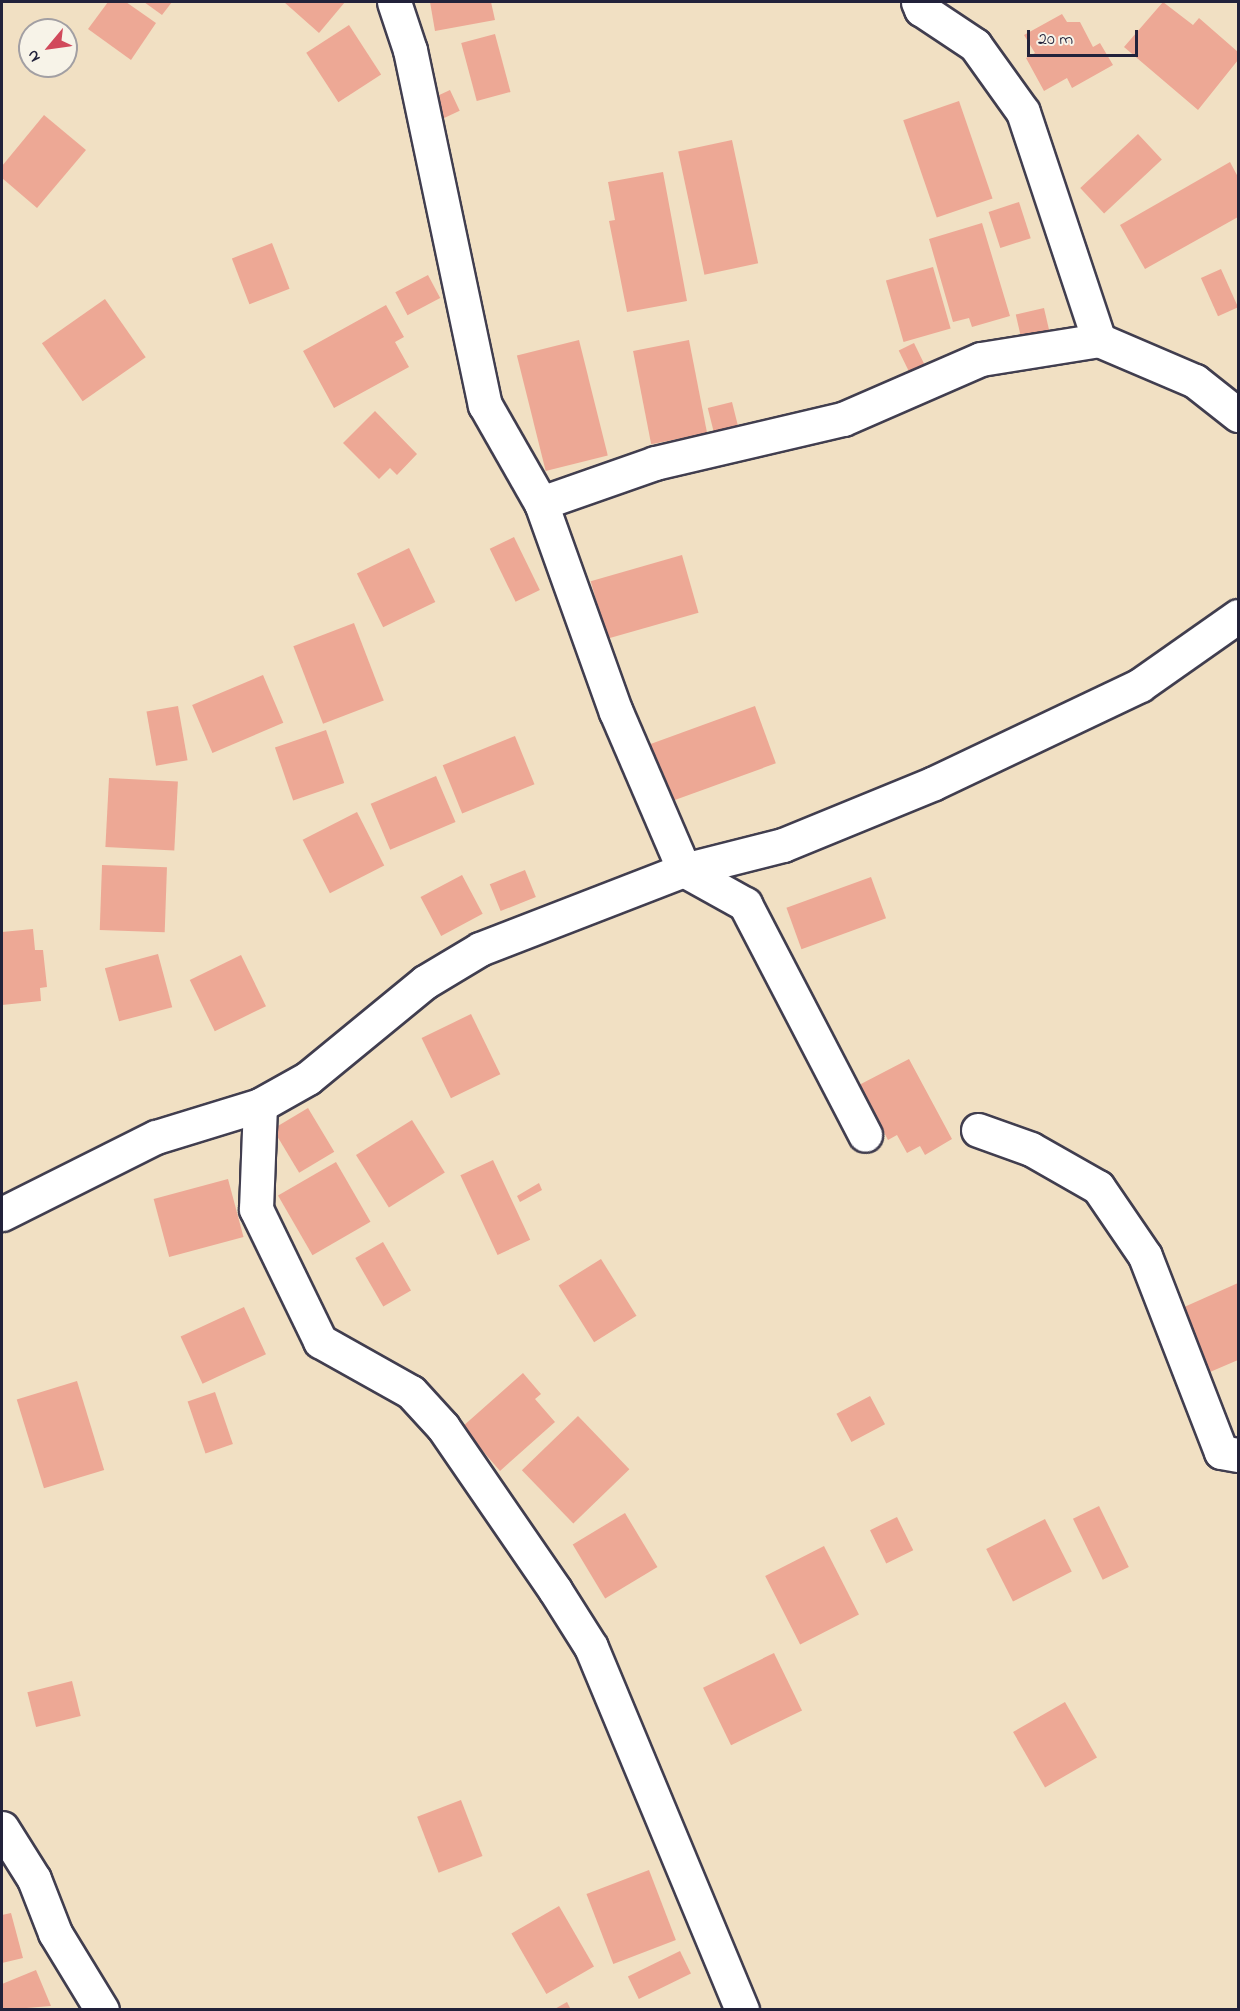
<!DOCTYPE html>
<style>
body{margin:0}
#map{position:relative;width:1240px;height:2011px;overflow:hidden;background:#f1e0c3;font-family:"Indie Flower",sans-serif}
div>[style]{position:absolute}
.building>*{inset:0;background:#eda895;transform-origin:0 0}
.roads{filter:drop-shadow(2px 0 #413e4f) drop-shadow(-2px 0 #413e4f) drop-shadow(0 2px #413e4f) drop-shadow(0 -2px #413e4f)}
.minor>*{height:33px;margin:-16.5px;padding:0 16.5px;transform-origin:16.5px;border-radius:16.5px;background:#fff}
span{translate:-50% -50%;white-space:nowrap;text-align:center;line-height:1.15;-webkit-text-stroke:5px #f7f3e8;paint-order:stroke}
.frame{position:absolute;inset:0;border:3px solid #22223b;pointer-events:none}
.north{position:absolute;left:18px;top:18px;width:60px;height:60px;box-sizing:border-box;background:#f7f3e8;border:2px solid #a29fa3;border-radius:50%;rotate:241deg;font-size:16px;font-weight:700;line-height:24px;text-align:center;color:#22223b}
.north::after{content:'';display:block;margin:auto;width:21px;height:27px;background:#d1495b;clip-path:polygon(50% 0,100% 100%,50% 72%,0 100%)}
.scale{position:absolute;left:1027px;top:30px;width:111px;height:27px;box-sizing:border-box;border:3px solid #22223b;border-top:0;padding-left:8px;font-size:18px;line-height:21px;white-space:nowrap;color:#22223b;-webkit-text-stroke:4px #f7f3e8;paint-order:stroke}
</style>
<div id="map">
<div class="building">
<div style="clip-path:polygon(108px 2px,126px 2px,156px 23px,131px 60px,88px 29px)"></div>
<div style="clip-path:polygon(144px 2px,172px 2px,162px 15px)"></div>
<div style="clip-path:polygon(284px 2px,345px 2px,319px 33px)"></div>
<div style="clip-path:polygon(430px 2px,491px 2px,495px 20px,435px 31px)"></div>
<div style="clip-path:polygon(1163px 2px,1193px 25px,1199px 18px,1238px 52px,1238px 60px,1198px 110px,1124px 47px)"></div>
<div style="clip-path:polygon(1062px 14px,1067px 22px,1080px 22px,1093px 47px,1100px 43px,1113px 65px,1072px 88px,1067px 78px,1044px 91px,1026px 58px,1035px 53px,1024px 35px)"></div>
<div style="left:349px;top:25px;width:59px;height:51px;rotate:57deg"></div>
<div style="left:495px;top:34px;width:60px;height:35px;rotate:75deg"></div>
<div style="left:450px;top:90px;width:23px;height:19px;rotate:65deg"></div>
<div style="left:959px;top:101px;width:103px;height:59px;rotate:71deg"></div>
<div style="clip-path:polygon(44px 115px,86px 150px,37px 208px,2px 178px,2px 166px)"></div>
<div style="left:1138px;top:134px;width:35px;height:79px;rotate:47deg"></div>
<div style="left:732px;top:140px;width:126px;height:55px;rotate:78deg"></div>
<div style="clip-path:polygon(1230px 162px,1238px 177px,1238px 217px,1145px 269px,1120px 225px)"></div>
<div style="clip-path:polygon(663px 172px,687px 301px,627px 312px,609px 221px,615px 220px,608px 182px)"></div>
<div style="left:1019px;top:202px;width:38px;height:32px;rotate:72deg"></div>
<div style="clip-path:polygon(982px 223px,1010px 316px,972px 327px,969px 318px,953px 322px,929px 239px)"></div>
<div style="left:272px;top:243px;width:49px;height:43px;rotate:69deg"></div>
<div style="left:933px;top:267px;width:64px;height:49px;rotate:74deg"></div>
<div style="left:1221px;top:269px;width:42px;height:22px;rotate:66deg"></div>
<div style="left:428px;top:275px;width:26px;height:37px;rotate:62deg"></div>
<div style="left:105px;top:299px;width:71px;height:77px;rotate:55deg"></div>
<div style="clip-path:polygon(386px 305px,404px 337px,395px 342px,409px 367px,334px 408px,303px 351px)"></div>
<div style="left:1044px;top:308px;width:27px;height:29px;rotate:77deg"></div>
<div style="left:579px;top:340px;width:119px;height:64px;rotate:76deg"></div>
<div style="left:689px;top:340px;width:95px;height:57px;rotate:79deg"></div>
<div style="left:914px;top:343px;width:30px;height:17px;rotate:64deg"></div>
<div style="left:732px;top:402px;width:25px;height:25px;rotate:76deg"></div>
<div style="clip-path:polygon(375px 411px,417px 454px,397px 475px,390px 468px,379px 479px,343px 443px)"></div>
<div style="left:514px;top:537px;width:59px;height:27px;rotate:64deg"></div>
<div style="left:409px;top:548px;width:60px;height:58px;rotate:64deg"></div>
<div style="left:682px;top:555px;width:60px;height:95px;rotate:74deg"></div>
<div style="left:354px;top:623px;width:83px;height:65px;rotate:69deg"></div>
<div style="left:263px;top:675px;width:52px;height:77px;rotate:67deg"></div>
<div style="left:178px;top:706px;width:55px;height:32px;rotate:80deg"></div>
<div style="left:755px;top:706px;width:61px;height:117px;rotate:70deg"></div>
<div style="left:326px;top:730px;width:56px;height:54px;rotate:71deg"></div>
<div style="left:515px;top:736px;width:52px;height:78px;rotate:68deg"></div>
<div style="left:436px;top:776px;width:50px;height:71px;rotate:67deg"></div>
<div style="left:109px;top:778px;width:69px;height:69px;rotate:3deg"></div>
<div style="left:357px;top:812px;width:60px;height:61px;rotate:63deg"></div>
<div style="left:102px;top:865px;width:65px;height:65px;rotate:2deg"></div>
<div style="left:525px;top:870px;width:29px;height:38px;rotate:68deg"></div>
<div style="left:462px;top:875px;width:44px;height:47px;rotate:62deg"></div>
<div style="left:871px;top:877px;width:44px;height:90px;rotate:70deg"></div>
<div style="clip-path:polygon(33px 929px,35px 950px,43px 950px,47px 987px,40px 988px,41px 1001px,2px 1005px,2px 932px)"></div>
<div style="left:158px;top:954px;width:55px;height:55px;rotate:75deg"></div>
<div style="left:241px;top:955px;width:57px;height:57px;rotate:64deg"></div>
<div style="left:471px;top:1014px;width:67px;height:55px;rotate:64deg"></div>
<div style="clip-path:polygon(909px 1059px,952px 1139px,925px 1155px,920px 1146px,907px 1153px,897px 1135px,888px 1140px,859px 1085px)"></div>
<div style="left:308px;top:1108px;width:51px;height:41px;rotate:59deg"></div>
<div style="left:412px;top:1120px;width:62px;height:66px;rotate:58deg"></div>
<div style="left:493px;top:1160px;width:88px;height:36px;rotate:65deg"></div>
<div style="left:336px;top:1162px;width:69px;height:67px;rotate:60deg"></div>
<div style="left:228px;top:1179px;width:60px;height:77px;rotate:75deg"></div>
<div style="clip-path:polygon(539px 1183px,542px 1190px,520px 1202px,517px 1196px)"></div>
<div style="left:383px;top:1242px;width:56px;height:32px;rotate:60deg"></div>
<div style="left:601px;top:1259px;width:67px;height:50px;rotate:58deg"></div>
<div style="clip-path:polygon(1238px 1283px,1238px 1360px,1210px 1372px,1182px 1308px)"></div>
<div style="left:244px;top:1307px;width:52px;height:70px;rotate:65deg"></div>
<div style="clip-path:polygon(523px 1373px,541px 1394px,535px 1399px,555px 1422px,500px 1471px,462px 1427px)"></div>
<div style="left:77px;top:1381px;width:93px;height:63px;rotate:73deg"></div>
<div style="left:215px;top:1392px;width:55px;height:29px;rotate:71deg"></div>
<div style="left:870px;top:1396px;width:32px;height:38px;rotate:62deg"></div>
<div style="left:578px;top:1416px;width:74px;height:78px;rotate:46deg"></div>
<div style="left:1099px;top:1506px;width:68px;height:29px;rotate:64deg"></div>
<div style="left:625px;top:1513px;width:63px;height:61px;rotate:59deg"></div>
<div style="left:897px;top:1517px;width:37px;height:30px;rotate:64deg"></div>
<div style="left:1045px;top:1519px;width:59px;height:66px;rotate:63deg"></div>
<div style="left:824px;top:1546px;width:77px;height:66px;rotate:63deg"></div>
<div style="left:774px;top:1653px;width:64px;height:79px;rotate:64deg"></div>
<div style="left:72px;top:1681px;width:36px;height:46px;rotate:76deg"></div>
<div style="left:1065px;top:1702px;width:64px;height:60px;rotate:60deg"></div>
<div style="left:461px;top:1800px;width:60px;height:47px;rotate:69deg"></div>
<div style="left:649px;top:1870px;width:75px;height:67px;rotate:69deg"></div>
<div style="left:559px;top:1906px;width:70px;height:55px;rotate:60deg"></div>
<div style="clip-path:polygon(11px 1913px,23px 1958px,2px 1963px,2px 1915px)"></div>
<div style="left:680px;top:1951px;width:25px;height:58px;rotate:64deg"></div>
<div style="clip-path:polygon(36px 1970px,51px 2006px,2px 2010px,2px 1984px)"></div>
<div style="clip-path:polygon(567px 2002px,571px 2010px,553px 2010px)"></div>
</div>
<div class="roads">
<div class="minor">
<div style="left:394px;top:2px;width:51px;rotate:71.6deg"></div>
<div style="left:410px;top:50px;width:363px;rotate:78.1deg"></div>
<div style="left:485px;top:405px;width:113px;rotate:60.3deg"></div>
<div style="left:541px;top:503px;width:222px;rotate:70.3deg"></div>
<div style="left:616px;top:712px;width:172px;rotate:66.7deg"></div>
<div style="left:684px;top:870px;width:70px;rotate:29.1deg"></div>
<div style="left:745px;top:904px;width:260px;rotate:62.5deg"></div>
<div style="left:918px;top:2px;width:8px;rotate:67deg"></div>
<div style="left:921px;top:9px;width:65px;rotate:33.7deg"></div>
<div style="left:975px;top:45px;width:82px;rotate:54.4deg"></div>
<div style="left:1023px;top:112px;width:240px;rotate:71.6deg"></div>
<div style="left:541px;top:503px;width:121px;rotate:-19.3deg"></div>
<div style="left:655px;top:463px;width:193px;rotate:-13.2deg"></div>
<div style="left:843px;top:419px;width:150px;rotate:-23.5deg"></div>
<div style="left:981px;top:359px;width:120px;rotate:-9.1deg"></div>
<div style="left:1099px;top:340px;width:104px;rotate:23.1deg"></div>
<div style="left:1195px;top:381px;width:55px;rotate:38.3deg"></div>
<div style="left:260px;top:1105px;width:55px;rotate:-29.4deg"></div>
<div style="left:308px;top:1078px;width:151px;rotate:-39.4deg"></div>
<div style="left:425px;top:982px;width:64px;rotate:-31deg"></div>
<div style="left:480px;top:949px;width:219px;rotate:-21.2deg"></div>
<div style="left:684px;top:870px;width:102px;rotate:-14.2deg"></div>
<div style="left:783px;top:845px;width:163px;rotate:-22.3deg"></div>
<div style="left:934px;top:783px;width:228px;rotate:-25.4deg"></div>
<div style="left:1140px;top:685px;width:120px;rotate:-35.1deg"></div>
<div style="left:978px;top:1130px;width:56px;rotate:19.7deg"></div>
<div style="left:1031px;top:1149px;width:77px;rotate:29.6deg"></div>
<div style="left:1098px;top:1187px;width:83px;rotate:55.7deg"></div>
<div style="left:1145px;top:1256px;width:210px;rotate:68.8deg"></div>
<div style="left:1221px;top:1452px;width:17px;rotate:10deg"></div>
<div style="left:2px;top:1214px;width:172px;rotate:-26.6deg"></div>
<div style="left:156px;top:1137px;width:109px;rotate:-17.1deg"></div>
<div style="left:260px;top:1105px;width:104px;rotate:92.2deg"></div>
<div style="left:256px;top:1209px;width:147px;rotate:64.1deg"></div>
<div style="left:320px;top:1341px;width:104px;rotate:29.3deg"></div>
<div style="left:411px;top:1392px;width:47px;rotate:47.6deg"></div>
<div style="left:443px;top:1427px;width:198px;rotate:55.5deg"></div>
<div style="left:555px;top:1590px;width:67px;rotate:57.7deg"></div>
<div style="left:591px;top:1647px;width:393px;rotate:67.4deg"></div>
<div style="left:2px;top:1828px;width:60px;rotate:57.9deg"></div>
<div style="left:34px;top:1879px;width:58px;rotate:68.7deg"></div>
<div style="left:55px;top:1933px;width:90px;rotate:58.6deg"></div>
</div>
</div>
<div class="frame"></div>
<div class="north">N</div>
<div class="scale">20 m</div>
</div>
